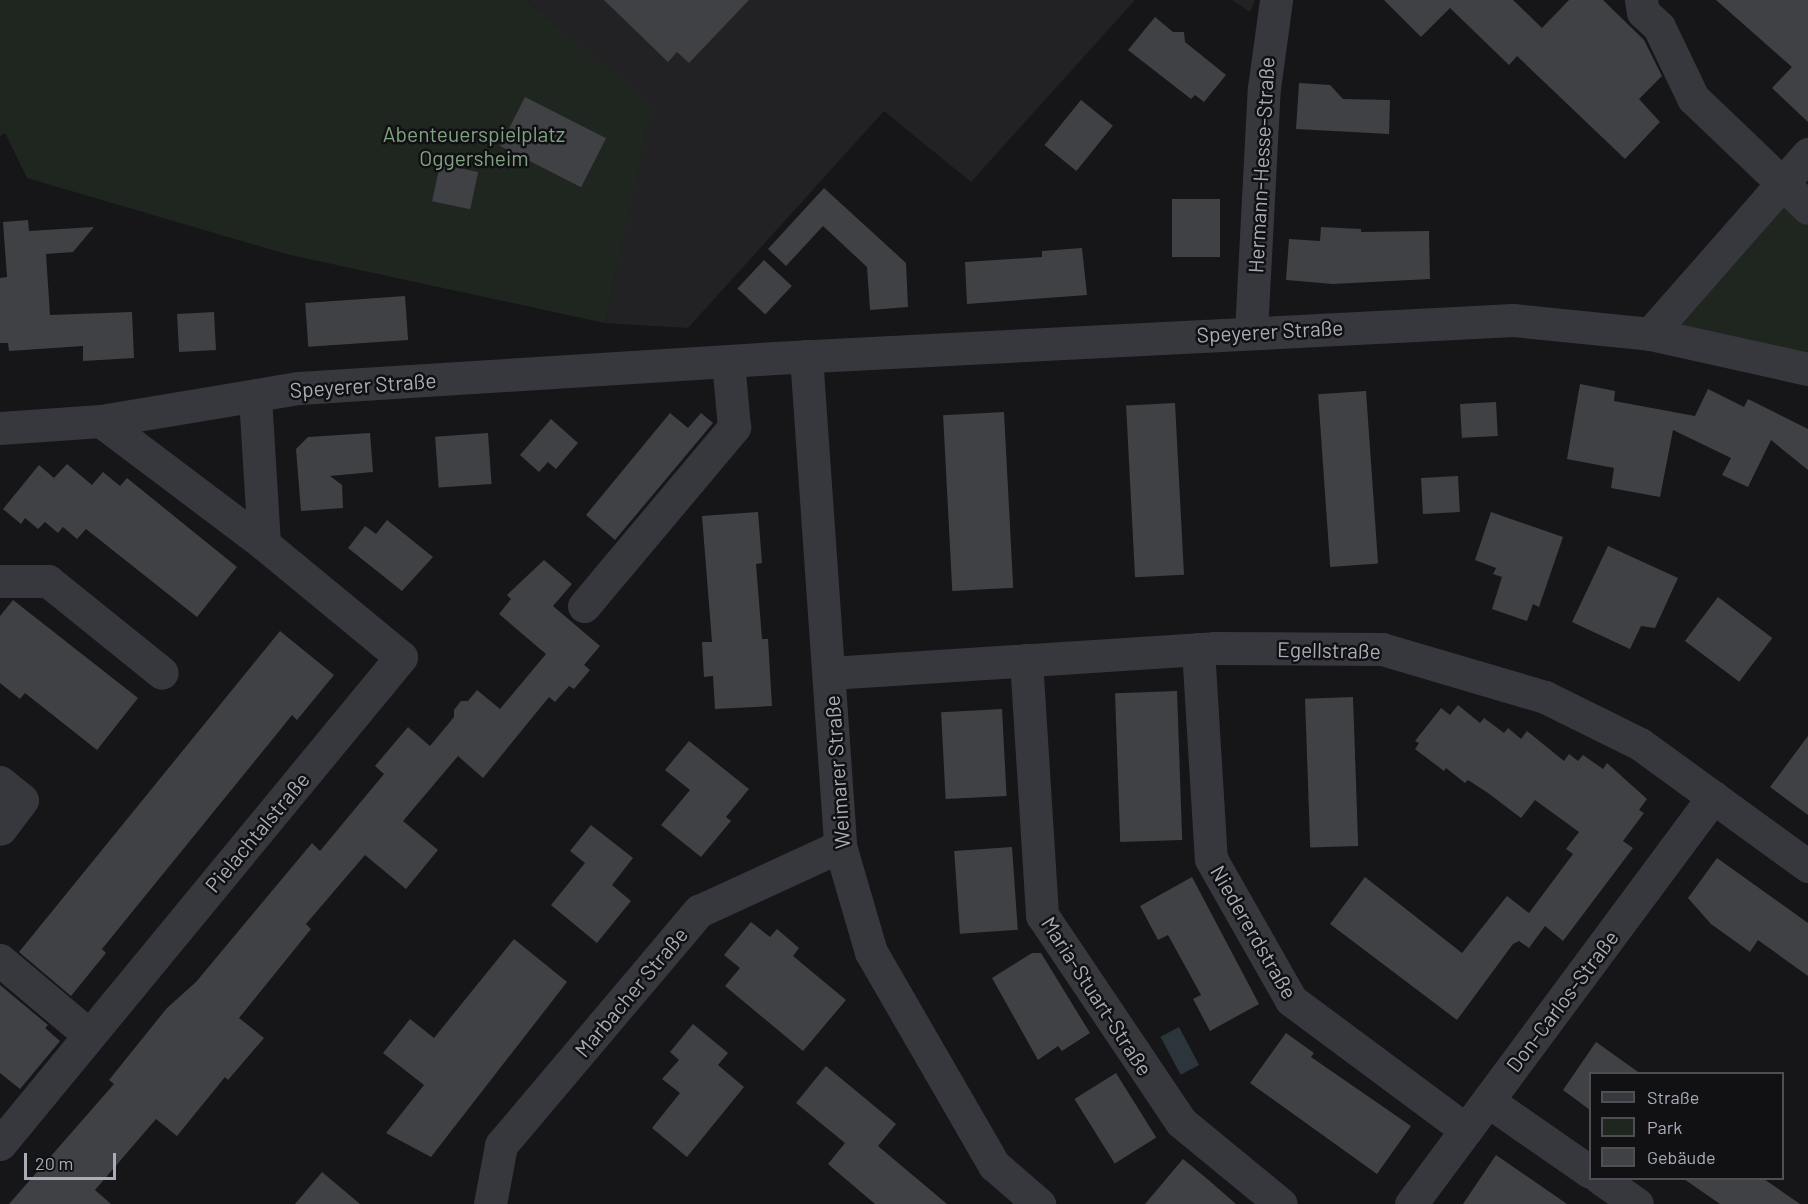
<!DOCTYPE html>
<meta charset="utf-8">
<style>
body{margin:0}
#map{position:relative;width:1808px;height:1204px;overflow:hidden;background:#161618;font-family:Barlow,sans-serif}
div>[style]{position:absolute}
.built>*{inset:0;background:#222225}
.green>*{inset:0;background:#1e261f}
.water>*{inset:0;background:#2c353c;transform-origin:0 0}
.building>*{inset:0;background:#404145;transform-origin:0 0}
.minor>*{height:33px;margin:-16.5px;padding:0 16.5px;transform-origin:16.5px;border-radius:16.5px;background:#37383d}
span{translate:-50% -50%;white-space:nowrap;text-align:center;line-height:1.15;-webkit-text-stroke:5px #111113;paint-order:stroke}
.park-label{font-size:21px;color:#7fa381}
.street-label{font-size:21px;color:#a8adb8}
.legend{position:absolute;left:1589px;top:1072px;width:195px;height:108px;box-sizing:border-box;background:#111113;border:2px solid #4d4f55;margin:0;padding:8px 10px;list-style:none;font-size:18px;color:#a8adb8}
.legend li{display:flex;align-items:center;gap:12px;height:30px}
.legend b{width:30px;border:2px solid #4d4f55}
.scale{position:absolute;left:24px;top:1153px;width:92px;height:27px;box-sizing:border-box;border:3px solid #a8adb8;border-top:0;padding-left:8px;font-size:18px;line-height:21px;white-space:nowrap;color:#a8adb8;-webkit-text-stroke:4px #111113;paint-order:stroke}
</style>
<div id="map">
<div class="built">
<div style="clip-path:polygon(527px 0,1135px 0,971px 182px,884px 111px,688px 328px,605px 323px,651px 106px)"></div>
<div style="clip-path:polygon(1232px 0,1255px 0,1250px 12px)"></div>
</div>
<div class="green">
<div style="clip-path:polygon(0 0,527px 0,652px 106px,605px 323px,286px 254px,27px 178px,5px 133px,0 136px)"></div>
<div style="clip-path:polygon(1782px 197px,1808px 221px,1808px 359px,1666px 328px)"></div>
</div>
<div class="water">
<div style="left:1179px;top:1027px;width:43px;height:21px;rotate:62deg"></div>
</div>
<div class="building">
<div style="clip-path:polygon(604px 0,749px 0,689px 63px,677px 52px,668px 62px)"></div>
<div style="clip-path:polygon(1384px 0,1513px 0,1542px 28px,1569px 0,1603px 0,1644px 40px,1662px 76px,1639px 99px,1660px 122px,1625px 159px,1517px 56px,1509px 65px,1450px 8px,1421px 37px)"></div>
<div style="clip-path:polygon(1716px 0,1808px 0,1808px 122px,1772px 88px,1792px 67px)"></div>
<div style="clip-path:polygon(1155px 17px,1173px 32px,1184px 32px,1185px 42px,1226px 75px,1204px 102px,1195px 95px,1191px 99px,1128px 50px)"></div>
<div style="clip-path:polygon(1299px 83px,1330px 85px,1343px 99px,1390px 100px,1389px 134px,1296px 129px)"></div>
<div style="left:525px;top:97px;width:91px;height:55px;rotate:27deg"></div>
<div style="left:1081px;top:100px;width:41px;height:58px;rotate:39deg"></div>
<div style="left:440px;top:164px;width:39px;height:38px;rotate:12deg"></div>
<div style="clip-path:polygon(824px 188px,906px 263px,908px 307px,870px 310px,867px 267px,823px 226px,786px 266px,768px 249px)"></div>
<div style="left:1172px;top:199px;width:48px;height:58px"></div>
<div style="clip-path:polygon(28px 220px,29px 231px,94px 227px,73px 252px,46px 254px,50px 315px,132px 312px,134px 358px,83px 361px,83px 346px,9px 351px,8px 343px,0 343px,0 278px,7px 277px,3px 222px)"></div>
<div style="clip-path:polygon(1321px 227px,1361px 229px,1361px 232px,1429px 231px,1430px 279px,1333px 284px,1286px 280px,1289px 239px,1320px 241px)"></div>
<div style="clip-path:polygon(1082px 248px,1087px 295px,967px 304px,965px 262px,1042px 257px,1042px 251px)"></div>
<div style="left:764px;top:260px;width:38px;height:39px;rotate:43deg"></div>
<div style="left:405px;top:296px;width:44px;height:100px;rotate:86deg"></div>
<div style="left:214px;top:312px;width:38px;height:37px;rotate:87deg"></div>
<div style="clip-path:polygon(1580px 384px,1615px 391px,1614px 401px,1695px 416px,1708px 389px,1744px 407px,1748px 399px,1808px 429px,1808px 470px,1771px 440px,1748px 487px,1722px 475px,1731px 458px,1673px 430px,1660px 497px,1611px 488px,1614px 468px,1567px 459px)"></div>
<div style="left:1366px;top:391px;width:173px;height:48px;rotate:86deg"></div>
<div style="left:1496px;top:402px;width:34px;height:36px;rotate:87deg"></div>
<div style="left:1175px;top:403px;width:172px;height:49px;rotate:87deg"></div>
<div style="left:1004px;top:412px;width:176px;height:61px;rotate:87deg"></div>
<div style="clip-path:polygon(670px 413px,688px 428px,701px 413px,713px 423px,615px 540px,586px 515px)"></div>
<div style="clip-path:polygon(551px 419px,578px 443px,556px 469px,548px 462px,539px 472px,520px 455px)"></div>
<div style="clip-path:polygon(370px 433px,373px 472px,330px 476px,342px 485px,343px 508px,301px 511px,296px 449px,308px 437px)"></div>
<div style="left:488px;top:433px;width:51px;height:53px;rotate:86deg"></div>
<div style="clip-path:polygon(67px 464px,92px 485px,103px 472px,120px 486px,127px 478px,237px 567px,197px 617px,86px 529px,77px 539px,63px 527px,58px 533px,45px 522px,38px 529px,25px 518px,21px 524px,3px 509px,39px 465px,54px 478px)"></div>
<div style="left:1458px;top:476px;width:36px;height:37px;rotate:87deg"></div>
<div style="clip-path:polygon(758px 512px,762px 563px,756px 564px,762px 639px,768px 639px,772px 706px,715px 709px,713px 676px,704px 677px,702px 642px,712px 642px,702px 516px)"></div>
<div style="clip-path:polygon(1491px 512px,1563px 537px,1539px 607px,1533px 604px,1527px 621px,1492px 609px,1502px 577px,1493px 574px,1496px 568px,1475px 560px)"></div>
<div style="clip-path:polygon(387px 520px,433px 557px,402px 591px,348px 548px,365px 526px,376px 534px)"></div>
<div style="clip-path:polygon(1608px 546px,1678px 578px,1655px 628px,1641px 626px,1630px 649px,1572px 622px)"></div>
<div style="clip-path:polygon(544px 560px,572px 584px,553px 606px,600px 646px,584px 665px,590px 670px,574px 689px,569px 686px,555px 702px,549px 697px,483px 778px,458px 756px,403px 821px,438px 850px,406px 889px,365px 855px,306px 924px,311px 929px,239px 1018px,264px 1038px,228px 1080px,225px 1077px,177px 1136px,156px 1119px,95px 1190px,111px 1204px,9px 1204px,114px 1084px,109px 1080px,167px 1008px,196px 982px,312px 843px,320px 851px,384px 774px,375px 766px,408px 727px,430px 746px,454px 717px,454px 710px,461px 701px,468px 701px,477px 690px,500px 709px,546px 654px,499px 614px,511px 599px,507px 595px)"></div>
<div style="left:1718px;top:597px;width:68px;height:55px;rotate:37deg"></div>
<div style="clip-path:polygon(13px 600px,138px 698px,97px 750px,25px 693px,20px 699px,0 683px,0 616px)"></div>
<div style="clip-path:polygon(280px 631px,334px 675px,297px 720px,292px 715px,276px 735px,102px 949px,106px 953px,71px 996px,19px 952px)"></div>
<div style="left:1177px;top:691px;width:149px;height:62px;rotate:88deg"></div>
<div style="left:1353px;top:697px;width:149px;height:48px;rotate:88deg"></div>
<div style="clip-path:polygon(1458px 705px,1480px 723px,1484px 718px,1504px 733px,1508px 728px,1521px 739px,1527px 731px,1564px 761px,1569px 754px,1578px 761px,1583px 755px,1603px 769px,1607px 763px,1647px 799px,1639px 810px,1644px 813px,1623px 841px,1633px 848px,1563px 941px,1545px 926px,1529px 948px,1519px 941px,1513px 944px,1457px 1020px,1330px 924px,1365px 877px,1462px 953px,1507px 896px,1529px 913px,1573px 854px,1566px 849px,1579px 832px,1535px 800px,1521px 818px,1488px 793px,1468px 780px,1465px 783px,1446px 768px,1444px 771px,1415px 749px,1419px 743px,1415px 741px,1441px 708px,1450px 715px)"></div>
<div style="left:1002px;top:709px;width:87px;height:61px;rotate:87deg"></div>
<div style="clip-path:polygon(1808px 736px,1808px 815px,1770px 787px)"></div>
<div style="clip-path:polygon(689px 741px,749px 789px,726px 817px,731px 821px,701px 857px,661px 825px,690px 790px,665px 770px)"></div>
<div style="clip-path:polygon(591px 825px,633px 858px,612px 885px,631px 901px,597px 943px,551px 905px,585px 863px,570px 851px)"></div>
<div style="left:1012px;top:847px;width:83px;height:58px;rotate:86deg"></div>
<div style="clip-path:polygon(1717px 858px,1808px 923px,1808px 976px,1758px 940px,1750px 952px,1711px 924px,1688px 898px)"></div>
<div style="clip-path:polygon(1192px 877px,1259px 1004px,1210px 1031px,1193px 999px,1201px 995px,1168px 935px,1158px 940px,1140px 906px)"></div>
<div style="clip-path:polygon(751px 922px,770px 937px,777px 929px,799px 948px,793px 956px,846px 1000px,803px 1051px,725px 986px,740px 968px,724px 955px)"></div>
<div style="clip-path:polygon(514px 939px,567px 982px,431px 1157px,386px 1133px,424px 1085px,383px 1053px,410px 1019px,434px 1038px)"></div>
<div style="clip-path:polygon(1032px 953px,1041px 953px,1090px 1033px,1062px 1051px,1058px 1046px,1038px 1060px,992px 978px)"></div>
<div style="clip-path:polygon(0 985px,48px 1025px,45px 1028px,60px 1041px,20px 1089px,0 1073px)"></div>
<div style="clip-path:polygon(693px 1024px,728px 1053px,718px 1065px,744px 1087px,687px 1157px,652px 1128px,680px 1093px,662px 1079px,679px 1060px,670px 1052px)"></div>
<div style="clip-path:polygon(1286px 1033px,1314px 1053px,1311px 1057px,1411px 1126px,1377px 1174px,1250px 1083px)"></div>
<div style="clip-path:polygon(1596px 1042px,1641px 1074px,1590px 1074px,1590px 1110px,1563px 1090px)"></div>
<div style="clip-path:polygon(826px 1066px,896px 1124px,878px 1146px,947px 1204px,875px 1204px,828px 1164px,845px 1143px,796px 1103px)"></div>
<div style="left:1116px;top:1073px;width:76px;height:49px;rotate:58deg"></div>
<div style="clip-path:polygon(1496px 1155px,1567px 1204px,1463px 1204px)"></div>
<div style="clip-path:polygon(1183px 1159px,1205px 1177px,1236px 1204px,1145px 1204px)"></div>
<div style="clip-path:polygon(322px 1172px,360px 1204px,295px 1204px)"></div>
<div style="clip-path:polygon(1684px 1179px,1764px 1179px,1800px 1204px,1720px 1204px)"></div>
</div>
<div class="minor">
<div style="left:1641px;top:0;width:12px;rotate:81deg"></div>
<div style="left:1643px;top:12px;width:22px;rotate:43deg"></div>
<div style="left:1659px;top:27px;width:79px;rotate:64.4deg"></div>
<div style="left:1693px;top:98px;width:159px;rotate:43.7deg"></div>
<div style="left:1251px;top:332px;width:244px;rotate:-87deg"></div>
<div style="left:1264px;top:88px;width:89px;rotate:-82.2deg"></div>
<div style="left:1650px;top:334px;width:240px;rotate:-48.7deg"></div>
<div style="left:806px;top:356px;width:491px;rotate:86deg"></div>
<div style="left:840px;top:846px;width:110px;rotate:73.7deg"></div>
<div style="left:871px;top:952px;width:246px;rotate:60deg"></div>
<div style="left:994px;top:1165px;width:60px;rotate:40.9deg"></div>
<div style="left:101px;top:421px;width:204px;rotate:37deg"></div>
<div style="left:0;top:428px;width:101px;rotate:-4deg"></div>
<div style="left:101px;top:421px;width:201px;rotate:-9.5deg"></div>
<div style="left:299px;top:388px;width:476px;rotate:-3.6deg"></div>
<div style="left:774px;top:358px;width:740px;rotate:-2.94deg"></div>
<div style="left:1513px;top:320px;width:138px;rotate:5.8deg"></div>
<div style="left:1650px;top:334px;width:162px;rotate:12.5deg"></div>
<div style="left:0;top:581px;width:48px"></div>
<div style="left:48px;top:581px;width:146px;rotate:38.9deg"></div>
<div style="left:584px;top:606px;width:234px;rotate:-50deg"></div>
<div style="left:734px;top:427px;width:66px;rotate:-95.2deg"></div>
<div style="left:1198px;top:649px;width:210px;rotate:86.5deg"></div>
<div style="left:1211px;top:859px;width:162px;rotate:60.4deg"></div>
<div style="left:1291px;top:1000px;width:218px;rotate:36.6deg"></div>
<div style="left:1026px;top:660px;width:256px;rotate:86.4deg"></div>
<div style="left:1042px;top:915px;width:249px;rotate:56.1deg"></div>
<div style="left:1181px;top:1122px;width:129px;rotate:39.4deg"></div>
<div style="left:830px;top:673px;width:385px;rotate:-3.7deg"></div>
<div style="left:1214px;top:648px;width:168px;rotate:0.3deg"></div>
<div style="left:1382px;top:649px;width:170px;rotate:16.4deg"></div>
<div style="left:1545px;top:697px;width:106px;rotate:26.3deg"></div>
<div style="left:1640px;top:744px;width:208px;rotate:36deg"></div>
<div style="left:0;top:782px;width:28px;rotate:39deg"></div>
<div style="left:22px;top:800px;width:36px;rotate:127deg"></div>
<div style="left:0;top:960px;width:116px;rotate:40.1deg"></div>
<div style="left:1488px;top:1101px;width:124px;rotate:34.8deg"></div>
<div style="left:0;top:1144px;width:631px;rotate:-50.53deg"></div>
<div style="left:401px;top:657px;width:178px;rotate:-140.5deg"></div>
<div style="left:264px;top:544px;width:149px;rotate:-93.5deg"></div>
<div style="left:1600px;top:1178px;width:45px;rotate:35.1deg"></div>
<div style="left:490px;top:1204px;width:60px;rotate:-79.4deg"></div>
<div style="left:501px;top:1145px;width:307px;rotate:-49.8deg"></div>
<div style="left:699px;top:911px;width:155px;rotate:-24.7deg"></div>
<div style="left:1411px;top:1204px;width:507px;rotate:-53.42deg"></div>
</div>
<div class="park-label">
<span style="left:474px;top:146px">Abenteuerspielplatz<br>Oggersheim</span>
</div>
<div class="street-label">
<span style="left:1261px;top:165px;rotate:-87deg">Hermann-Hesse-Straße</span>
<span style="left:1270px;top:331px;rotate:-3deg">Speyerer Straße</span>
<span style="left:363px;top:385px;rotate:-4deg">Speyerer Straße</span>
<span style="left:1329px;top:650px;rotate:1deg">Egellstraße</span>
<span style="left:837px;top:772px;rotate:-94deg">Weimarer Straße</span>
<span style="left:257px;top:832px;rotate:-50deg">Pielachtalstraße</span>
<span style="left:1254px;top:932px;rotate:60deg">Niedererdstraße</span>
<span style="left:631px;top:992px;rotate:-50deg">Marbacher Straße</span>
<span style="left:1097px;top:996px;rotate:57deg">Maria-Stuart-Straße</span>
<span style="left:1562px;top:1001px;rotate:-53deg">Don-Carlos-Straße</span>
</div>
<ul class="legend">
<li><b style="height:8px;background:#37383d"></b>Straße</li>
<li><b style="height:16px;background:#1e261f"></b>Park</li>
<li><b style="height:16px;background:#404145"></b>Gebäude</li>
</ul>
<div class="scale">20 m</div>
</div>
